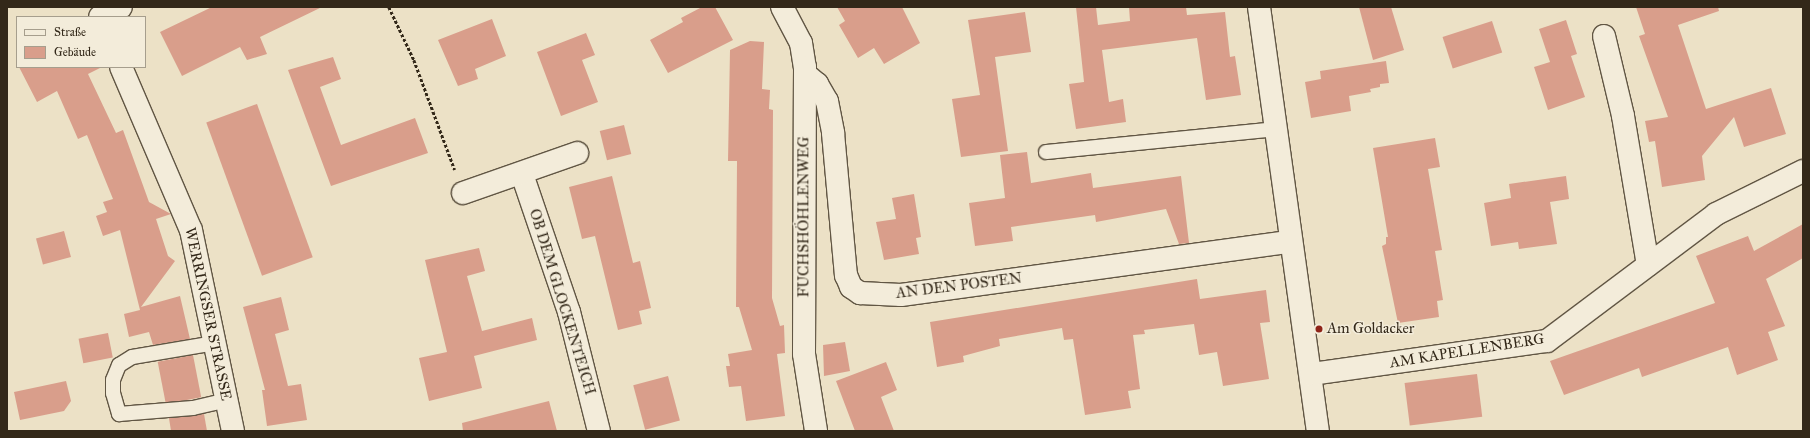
<!DOCTYPE html>
<meta charset="utf-8">
<style>
body{margin:0}
#map{position:relative;width:1810px;height:438px;overflow:hidden;background:#ece1c6;font-family:"IM FELL Great Primer",serif}
div>[style]{position:absolute}
.building>*{inset:0;background:#d99e8b;transform-origin:0 0}
.path>*{height:2.5px;margin-top:-1.25px;transform-origin:0;background:repeating-linear-gradient(90deg,#332819 0 3px,transparent 0 5px)}
.roads{filter:drop-shadow(1px 0 #615644) drop-shadow(-1px 0 #615644) drop-shadow(0 1px #615644) drop-shadow(0 -1px #615644)}
.lane>*{height:14px;margin:-7px;padding:0 7px;transform-origin:7px;border-radius:7px;background:#f3ecda}
.street>*{height:22px;margin:-11px;padding:0 11px;transform-origin:11px;border-radius:11px;background:#f3ecda}
.dots>*{width:11px;height:11px;translate:-50% -50%;box-sizing:border-box;border:2px solid #f3ecda;border-radius:50%}
span{translate:-50% -50%;white-space:nowrap;text-align:center;line-height:1.15;-webkit-text-stroke:3px #f3ecda;paint-order:stroke}
.street-label{font-size:15px;color:#332819}
.poi-label{font-size:15px;color:#332819}
.left{translate:0 -50%;text-align:left}
.frame{position:absolute;inset:0;border:8px solid #332819;pointer-events:none}
.legend{position:absolute;left:16px;top:16px;width:130px;height:52px;box-sizing:border-box;background:#f3ecda;border:1px solid #a69e8d;margin:0;padding:5px 7px;list-style:none;font-size:12px;color:#332819}
.legend li{display:flex;align-items:center;gap:8px;height:20px}
.legend b{width:20px;border:1px solid #a69e8d}
</style>
<div id="map">
<div class="building">
<div style="clip-path:polygon(212px 7px,322px 7px,260px 37px,267px 54px,247px 60px,240px 47px,182px 76px,160px 32px)"></div>
<div style="clip-path:polygon(702px 7px,715px 7px,733px 40px,668px 73px,650px 40px,683px 22px,681px 18px)"></div>
<div style="clip-path:polygon(837px 7px,902px 7px,920px 43px,884px 64px,874px 48px,858px 58px,839px 25px,845px 21px)"></div>
<div style="clip-path:polygon(1076px 7px,1096px 7px,1098px 25px,1130px 21px,1129px 7px,1186px 7px,1187px 15px,1225px 12px,1230px 57px,1235px 56px,1241px 95px,1206px 100px,1197px 38px,1102px 50px,1109px 102px,1123px 99px,1126px 122px,1076px 129px,1069px 84px,1084px 82px)"></div>
<div style="clip-path:polygon(1359px 7px,1391px 7px,1404px 50px,1373px 60px)"></div>
<div style="clip-path:polygon(1636px 7px,1718px 7px,1719px 11px,1678px 25px,1706px 109px,1771px 88px,1786px 134px,1744px 147px,1734px 117px,1702px 156px,1705px 180px,1662px 187px,1655px 141px,1649px 142px,1645px 121px,1668px 117px,1639px 36px,1645px 34px)"></div>
<div style="clip-path:polygon(1025px 12px,1031px 52px,995px 57px,1008px 151px,961px 157px,952px 99px,980px 95px,968px 20px)"></div>
<div style="clip-path:polygon(492px 19px,506px 56px,475px 69px,478px 79px,458px 86px,438px 40px)"></div>
<div style="clip-path:polygon(1566px 20px,1577px 54px,1571px 56px,1585px 97px,1548px 110px,1534px 67px,1550px 62px,1539px 29px)"></div>
<div style="left:1492px;top:21px;width:33px;height:52px;rotate:72deg"></div>
<div style="clip-path:polygon(586px 33px,595px 55px,582px 60px,598px 102px,561px 116px,537px 52px)"></div>
<div style="clip-path:polygon(750px 41px,764px 42px,762px 89px,770px 90px,769px 109px,773px 110px,772px 298px,780px 326px,784px 325px,785px 353px,777px 354px,785px 416px,746px 421px,741px 386px,729px 387px,726px 366px,730px 366px,728px 354px,752px 350px,739px 307px,736px 307px,737px 161px,728px 161px,730px 50px)"></div>
<div style="clip-path:polygon(333px 57px,341px 79px,320px 87px,341px 145px,415px 118px,428px 153px,331px 186px,288px 70px)"></div>
<div style="clip-path:polygon(1386px 61px,1389px 83px,1380px 84px,1380px 87px,1370px 89px,1371px 92px,1349px 96px,1351px 111px,1311px 118px,1305px 82px,1321px 79px,1320px 71px)"></div>
<div style="clip-path:polygon(19px 67px,102px 67px,88px 74px,116px 133px,123px 130px,149px 202px,171px 214px,156px 219px,168px 256px,175px 261px,141px 307px,180px 296px,190px 339px,153px 345px,149px 332px,129px 337px,124px 314px,140px 310px,120px 230px,103px 236px,96px 216px,107px 212px,103px 202px,113px 199px,87px 135px,78px 139px,57px 91px,37px 102px)"></div>
<div style="left:257px;top:104px;width:163px;height:54px;rotate:70deg"></div>
<div style="left:624px;top:125px;width:30px;height:25px;rotate:76deg"></div>
<div style="clip-path:polygon(1435px 138px,1440px 167px,1428px 169px,1442px 250px,1435px 251px,1443px 300px,1437px 301px,1439px 317px,1398px 323px,1382px 246px,1386px 244px,1386px 237px,1388px 237px,1373px 148px)"></div>
<div style="clip-path:polygon(1027px 152px,1031px 183px,1091px 173px,1093px 188px,1181px 176px,1189px 243px,1179px 244px,1166px 209px,1096px 222px,1095px 215px,1011px 227px,1013px 241px,975px 246px,969px 203px,1005px 198px,1000px 155px)"></div>
<div style="clip-path:polygon(612px 176px,633px 263px,640px 261px,651px 308px,639px 311px,642px 324px,618px 330px,595px 236px,582px 239px,569px 187px)"></div>
<div style="clip-path:polygon(1566px 176px,1569px 199px,1550px 202px,1557px 244px,1519px 249px,1518px 242px,1491px 246px,1484px 203px,1511px 198px,1509px 184px)"></div>
<div style="clip-path:polygon(914px 194px,921px 237px,916px 238px,919px 254px,884px 260px,876px 222px,896px 219px,892px 198px)"></div>
<div style="clip-path:polygon(1803px 224px,1803px 258px,1766px 279px,1785px 326px,1768px 332px,1778px 360px,1737px 375px,1728px 347px,1642px 377px,1639px 368px,1564px 395px,1550px 361px,1715px 303px,1696px 256px,1748px 236px,1754px 251px)"></div>
<div style="left:64px;top:231px;width:27px;height:29px;rotate:75deg"></div>
<div style="clip-path:polygon(479px 248px,485px 271px,467px 276px,482px 331px,532px 318px,537px 340px,474px 356px,482px 388px,429px 401px,419px 358px,447px 352px,425px 260px)"></div>
<div style="clip-path:polygon(1197px 279px,1200px 299px,1266px 290px,1270px 322px,1260px 323px,1269px 379px,1223px 386px,1217px 352px,1199px 355px,1194px 324px,1144px 330px,1145px 334px,1133px 335px,1140px 389px,1128px 391px,1131px 408px,1085px 415px,1073px 339px,1064px 340px,1062px 328px,999px 339px,1000px 346px,963px 356px,964px 362px,937px 367px,930px 322px)"></div>
<div style="clip-path:polygon(281px 297px,289px 330px,275px 334px,288px 386px,301px 384px,307px 420px,267px 426px,262px 390px,265px 390px,243px 307px)"></div>
<div style="left:108px;top:333px;width:25px;height:30px;rotate:79deg"></div>
<div style="clip-path:polygon(845px 342px,850px 371px,824px 376px,823px 345px)"></div>
<div style="left:193px;top:355px;width:43px;height:36px;rotate:79deg"></div>
<div style="clip-path:polygon(886px 362px,897px 390px,881px 397px,894px 431px,855px 431px,836px 381px)"></div>
<div style="left:1477px;top:374px;width:43px;height:73px;rotate:83deg"></div>
<div style="left:668px;top:376px;width:46px;height:36px;rotate:75deg"></div>
<div style="clip-path:polygon(66px 381px,71px 401px,64px 411px,20px 420px,14px 392px)"></div>
<div style="clip-path:polygon(549px 401px,557px 431px,463px 431px,462px 423px)"></div>
<div style="clip-path:polygon(204px 414px,207px 431px,171px 431px,169px 418px)"></div>
</div>
<div class="path">
<div style="left:389px;top:7px;width:59px;rotate:64.7deg"></div>
<div style="left:414px;top:60px;width:117px;rotate:69.6deg"></div>
</div>
<div class="roads">
<div class="lane">
<div style="left:1046px;top:152px;width:230px;rotate:-5.7deg"></div>
<div style="left:215px;top:343px;width:84px;rotate:170.4deg"></div>
<div style="left:132px;top:357px;width:15px;rotate:148deg"></div>
<div style="left:119px;top:365px;width:16px;rotate:112deg"></div>
<div style="left:113px;top:380px;width:13px;rotate:90deg"></div>
<div style="left:113px;top:393px;width:22px;rotate:74deg"></div>
<div style="left:119px;top:414px;width:74px;rotate:-4.6deg"></div>
<div style="left:193px;top:408px;width:35px;rotate:-13deg"></div>
</div>
<div class="street">
<div style="left:782px;top:7px;width:41px;rotate:62.2deg"></div>
<div style="left:801px;top:43px;width:24px;rotate:81deg"></div>
<div style="left:805px;top:67px;width:287px;rotate:90.2deg"></div>
<div style="left:804px;top:354px;width:78px;rotate:81.1deg"></div>
<div style="left:1259px;top:7px;width:428px;rotate:82.1deg"></div>
<div style="left:100px;top:17px;width:23px;rotate:-25deg"></div>
<div style="left:1604px;top:36px;width:82px;rotate:76.6deg"></div>
<div style="left:1623px;top:116px;width:151px;rotate:80.5deg"></div>
<div style="left:121px;top:67px;width:177px;rotate:66.8deg"></div>
<div style="left:191px;top:230px;width:205px;rotate:78.2deg"></div>
<div style="left:805px;top:74px;width:16px;rotate:40deg"></div>
<div style="left:817px;top:84px;width:20px;rotate:60deg"></div>
<div style="left:827px;top:101px;width:33px;rotate:79deg"></div>
<div style="left:833px;top:133px;width:143px;rotate:84.8deg"></div>
<div style="left:846px;top:275px;width:13px;rotate:67deg"></div>
<div style="left:851px;top:287px;width:11px;rotate:34deg"></div>
<div style="left:860px;top:293px;width:41px;rotate:2.8deg"></div>
<div style="left:901px;top:295px;width:393px;rotate:-7.8deg"></div>
<div style="left:522px;top:174px;width:146px;rotate:71.2deg"></div>
<div style="left:569px;top:312px;width:123px;rotate:75.9deg"></div>
<div style="left:463px;top:193px;width:121px;rotate:-19.3deg"></div>
<div style="left:1311px;top:374px;width:238px;rotate:-8deg"></div>
<div style="left:1547px;top:341px;width:211px;rotate:-36.9deg"></div>
<div style="left:1716px;top:214px;width:97px;rotate:-26.3deg"></div>
</div>
</div>
<div class="dots">
<div style="left:1319px;top:329px;background:#8f2418"></div>
</div>
<div class="street-label">
<span style="left:804px;top:217px;rotate:-90deg">FUCHSHÖHLENWEG</span>
<span style="left:959px;top:286px;rotate:-7deg">AN DEN POSTEN</span>
<span style="left:562px;top:302px;rotate:73deg">OB DEM GLOCKENTEICH</span>
<span style="left:208px;top:314px;rotate:78deg">WERRINGSER STRASSE</span>
<span style="left:1467px;top:351px;rotate:-9deg">AM KAPELLENBERG</span>
</div>
<div class="poi-label">
<span class="left" style="left:1327px;top:329px">Am Goldacker</span>
</div>
<div class="frame"></div>
<ul class="legend">
<li><b style="height:5px;background:#f3ecda"></b>Straße</li>
<li><b style="height:11px;background:#d99e8b"></b>Gebäude</li>
</ul>
</div>
